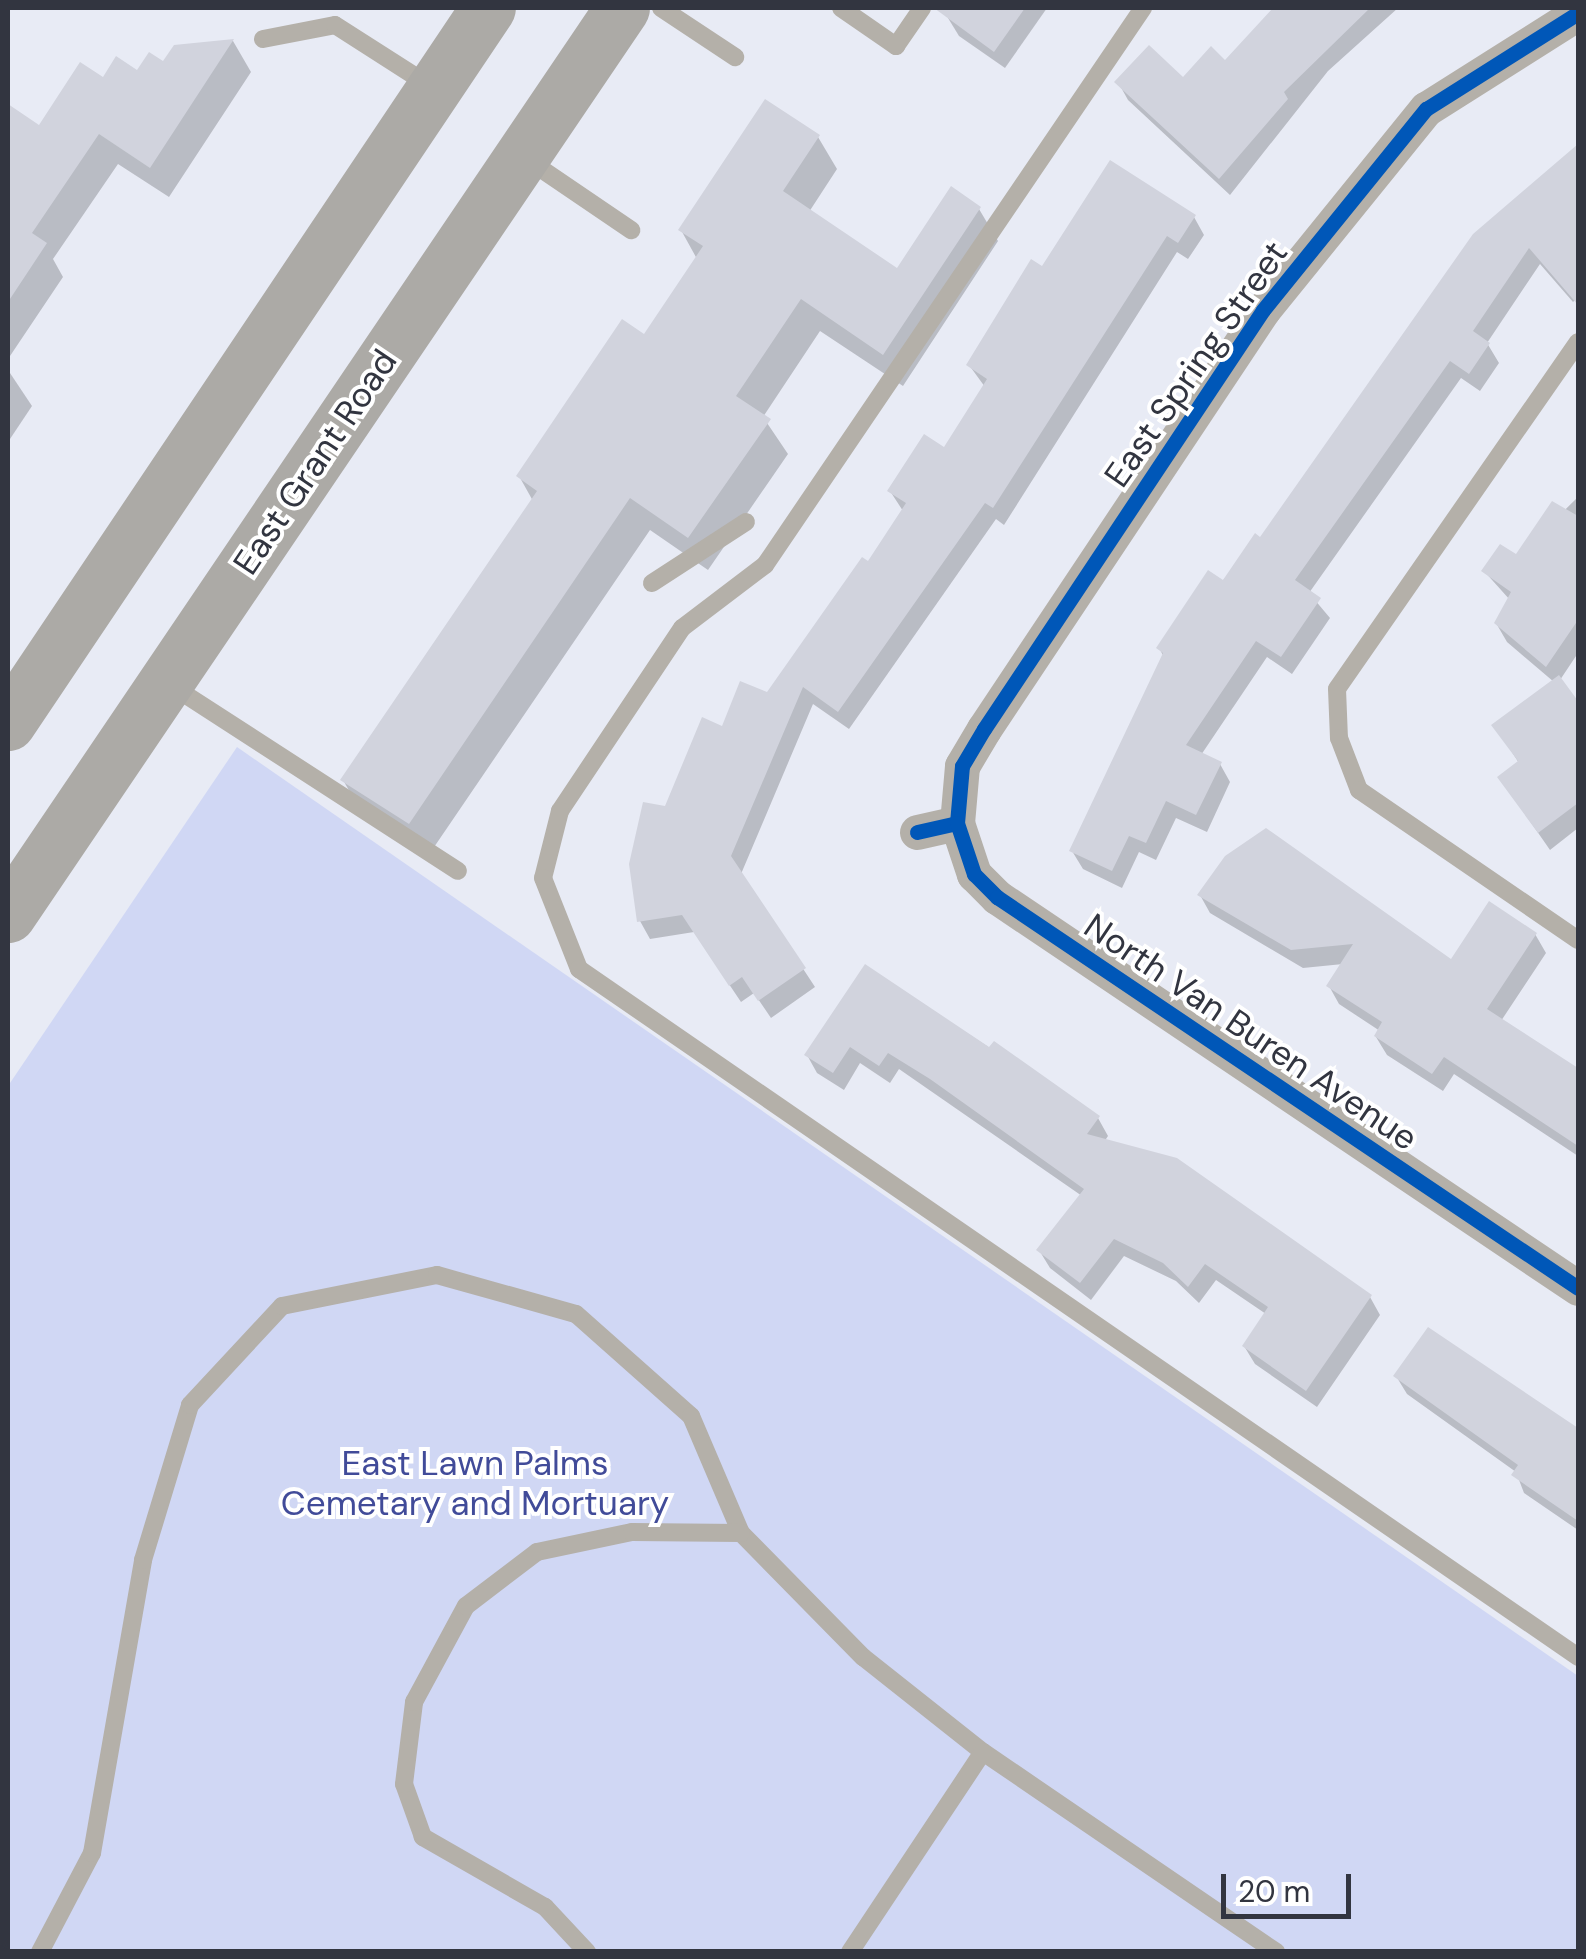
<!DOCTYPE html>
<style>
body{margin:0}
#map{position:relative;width:1586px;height:1959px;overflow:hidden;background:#e8ebf5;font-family:"DM Sans",sans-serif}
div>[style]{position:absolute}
.green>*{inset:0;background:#d0d7f4}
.shadow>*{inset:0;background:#0003}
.building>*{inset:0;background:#d1d3dd}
.service>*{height:18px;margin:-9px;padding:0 9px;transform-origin:9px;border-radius:9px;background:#b4b0a9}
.minor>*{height:35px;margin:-17.5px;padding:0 17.5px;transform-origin:17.5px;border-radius:17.5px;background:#b4b0a9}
.primary>*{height:55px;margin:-27.5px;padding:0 27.5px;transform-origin:27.5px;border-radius:27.5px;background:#acaaa6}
.cycleway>*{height:15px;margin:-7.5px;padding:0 7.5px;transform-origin:7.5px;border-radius:7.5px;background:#0057b8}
span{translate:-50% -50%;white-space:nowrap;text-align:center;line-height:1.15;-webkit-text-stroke:8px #fff;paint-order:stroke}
.street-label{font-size:35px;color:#323540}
.park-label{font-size:35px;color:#414b99}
.frame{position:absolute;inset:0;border:10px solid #323540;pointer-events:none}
.scale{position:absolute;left:1221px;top:1874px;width:130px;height:45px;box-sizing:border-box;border:5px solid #323540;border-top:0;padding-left:12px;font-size:30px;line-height:35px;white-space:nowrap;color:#323540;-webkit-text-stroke:8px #fff;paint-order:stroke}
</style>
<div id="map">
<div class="green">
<div style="clip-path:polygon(237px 747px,1578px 1676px,1578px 1951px,8px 1952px,8px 1086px)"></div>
</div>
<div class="shadow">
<div style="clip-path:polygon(955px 8px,1047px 8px,1005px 68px,959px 36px,948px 18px)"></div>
<div style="clip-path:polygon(1277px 8px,1398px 8px,1328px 71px,1230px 195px,1128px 100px,1118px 82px,1183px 80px,1225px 64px)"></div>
<div style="clip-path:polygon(233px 41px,251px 72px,169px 197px,118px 164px,53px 259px,63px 277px,8px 359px,8px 107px,40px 129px,104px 80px,164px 64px,175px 47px)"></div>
<div style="clip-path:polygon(818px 137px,837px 169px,809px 212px,897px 271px,979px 209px,998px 241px,903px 386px,820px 331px,763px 417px,788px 454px,708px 570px,650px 530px,428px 856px,362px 813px,343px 780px,533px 501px,519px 476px,644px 337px,697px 259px,681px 230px)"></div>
<div style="clip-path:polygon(1578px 147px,1578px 297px,1573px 302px,1540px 264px,1487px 343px,1499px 363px,1480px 391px,1461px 378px,1309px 593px,1330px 618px,1292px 674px,1267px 657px,1201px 755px,1220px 764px,1230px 782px,1207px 832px,1176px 818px,1156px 860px,1139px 852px,1122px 888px,1083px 869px,1072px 851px,1164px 657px,1159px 648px,1261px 540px,1475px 236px)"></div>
<div style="clip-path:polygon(1194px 217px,1204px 235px,1188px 259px,1177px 252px,1004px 525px,996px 519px,849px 729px,813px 704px,741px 874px,815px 987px,771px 1018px,754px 993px,741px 1002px,694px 932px,650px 939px,640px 921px,666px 809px,723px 729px,768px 695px,869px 565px,903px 511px,890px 491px,945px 450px,985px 387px,969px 365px,1043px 270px)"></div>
<div style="clip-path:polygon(8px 370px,32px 406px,8px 442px)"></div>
<div style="clip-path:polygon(1578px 497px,1578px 653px,1560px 680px,1578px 706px,1578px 828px,1550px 850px,1500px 778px,1519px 763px,1495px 726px,1554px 682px,1507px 642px,1496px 623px,1510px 600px,1484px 571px,1517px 557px)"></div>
<div style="clip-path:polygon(1200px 895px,1452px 963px,1535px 934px,1546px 953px,1501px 1021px,1578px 1071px,1578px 1156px,1454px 1074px,1443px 1091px,1387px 1055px,1376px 1037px,1380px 1031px,1339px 1004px,1329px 986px,1343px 964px,1303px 968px,1210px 913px)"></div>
<div style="clip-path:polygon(865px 967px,1098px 1118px,1108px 1136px,1104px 1142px,1370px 1297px,1380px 1315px,1317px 1407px,1255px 1364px,1244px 1346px,1266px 1314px,1216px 1280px,1199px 1303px,1176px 1281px,1124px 1256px,1091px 1300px,1050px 1268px,1039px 1250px,1082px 1196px,899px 1069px,890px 1083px,860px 1063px,844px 1090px,817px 1073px,807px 1055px)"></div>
<div style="clip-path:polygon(1428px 1331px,1578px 1432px,1578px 1530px,1524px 1493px,1516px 1472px,1407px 1394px,1396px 1376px)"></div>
</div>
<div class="building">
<div style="clip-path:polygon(934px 8px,1025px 8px,994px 52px)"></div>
<div style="clip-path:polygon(1273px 8px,1370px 8px,1284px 92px,1288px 99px,1219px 179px,1114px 82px,1149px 45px,1183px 77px,1211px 46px,1225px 60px)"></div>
<div style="clip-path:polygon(234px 39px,150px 168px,99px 134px,32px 233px,47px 243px,8px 302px,8px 104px,39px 125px,80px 62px,103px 77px,116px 56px,137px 70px,149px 52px,163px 61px,174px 45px)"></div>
<div style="clip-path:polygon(765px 99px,820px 135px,783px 191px,897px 268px,951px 186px,981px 207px,883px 355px,801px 299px,736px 396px,771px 419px,688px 538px,630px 498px,409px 824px,340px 780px,537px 491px,516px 476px,622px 319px,644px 334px,703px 246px,678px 230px)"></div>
<div style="clip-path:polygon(1578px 144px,1578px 305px,1529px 248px,1473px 331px,1490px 343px,1469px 374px,1450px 361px,1295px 580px,1321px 598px,1281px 657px,1256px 641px,1186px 745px,1222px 762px,1196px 815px,1166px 801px,1146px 843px,1129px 836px,1112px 871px,1069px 851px,1163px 653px,1156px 648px,1208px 570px,1223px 580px,1255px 533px,1260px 537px,1473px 234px)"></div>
<div style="clip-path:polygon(1110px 160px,1196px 215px,1178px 243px,1167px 236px,993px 508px,985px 503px,838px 712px,803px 687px,731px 856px,806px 968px,758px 1001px,742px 977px,729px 986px,682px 915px,637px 922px,629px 864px,643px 802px,665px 806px,702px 717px,722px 726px,740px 681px,767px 692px,862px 557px,868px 561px,906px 503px,887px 491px,924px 434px,944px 447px,987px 379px,966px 365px,1031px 259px,1042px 266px)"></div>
<div style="clip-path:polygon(1552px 501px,1578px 516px,1578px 620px,1546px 667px,1494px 623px,1511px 592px,1481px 571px,1500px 544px,1516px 554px)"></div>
<div style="clip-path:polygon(1559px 675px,1578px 701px,1578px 803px,1538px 833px,1497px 777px,1518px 761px,1491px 725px)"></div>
<div style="clip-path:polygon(1266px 828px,1451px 959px,1489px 901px,1537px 933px,1487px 1009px,1578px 1068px,1578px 1146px,1444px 1057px,1432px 1074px,1374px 1036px,1382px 1022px,1326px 986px,1353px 944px,1291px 950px,1197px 895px,1225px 856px)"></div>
<div style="clip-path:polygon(865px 964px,989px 1047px,994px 1041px,1100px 1116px,1087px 1134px,1177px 1158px,1372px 1295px,1306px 1391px,1242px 1346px,1268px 1307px,1205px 1264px,1188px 1287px,1163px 1263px,1114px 1239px,1080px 1283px,1036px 1250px,1084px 1189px,930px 1079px,888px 1053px,879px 1066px,850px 1047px,833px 1073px,804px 1055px)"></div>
<div style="clip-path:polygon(1428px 1327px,1578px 1428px,1578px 1521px,1511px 1475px,1518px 1465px,1393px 1376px)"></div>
</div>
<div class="service">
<div style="left:661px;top:8px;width:89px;rotate:33.5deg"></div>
<div style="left:841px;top:8px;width:67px;rotate:34.6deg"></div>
<div style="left:896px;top:46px;width:46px;rotate:-55.6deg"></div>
<div style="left:1143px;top:8px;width:673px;rotate:124.16deg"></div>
<div style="left:765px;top:565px;width:104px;rotate:142.8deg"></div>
<div style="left:682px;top:628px;width:220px;rotate:123.7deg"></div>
<div style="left:560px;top:811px;width:69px;rotate:104.2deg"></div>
<div style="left:543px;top:878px;width:98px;rotate:68.4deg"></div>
<div style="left:579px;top:969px;width:1213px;rotate:34.55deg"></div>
<div style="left:263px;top:39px;width:73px;rotate:-11deg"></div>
<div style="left:335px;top:25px;width:112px;rotate:32.6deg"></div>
<div style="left:528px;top:160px;width:125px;rotate:34.2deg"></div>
<div style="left:1578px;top:342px;width:422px;rotate:124.8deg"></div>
<div style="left:1337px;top:689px;width:49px;rotate:87.7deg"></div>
<div style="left:1339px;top:738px;width:56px;rotate:69deg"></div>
<div style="left:1359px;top:790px;width:265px;rotate:34.4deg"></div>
<div style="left:652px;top:583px;width:112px;rotate:-33deg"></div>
<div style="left:169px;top:684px;width:344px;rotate:32.9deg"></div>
<div style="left:40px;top:1952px;width:112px;rotate:-62.3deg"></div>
<div style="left:92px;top:1853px;width:297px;rotate:-80.1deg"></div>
<div style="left:143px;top:1560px;width:162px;rotate:-73.1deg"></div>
<div style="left:190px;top:1405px;width:135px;rotate:-47.1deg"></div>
<div style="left:282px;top:1306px;width:158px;rotate:-11.3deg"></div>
<div style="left:437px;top:1275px;width:144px;rotate:15.7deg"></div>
<div style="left:576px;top:1314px;width:154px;rotate:41.6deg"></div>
<div style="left:691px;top:1416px;width:127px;rotate:66.9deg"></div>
<div style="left:741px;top:1533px;width:174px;rotate:45.5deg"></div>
<div style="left:863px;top:1657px;width:153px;rotate:38.4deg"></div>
<div style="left:983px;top:1752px;width:355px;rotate:34.3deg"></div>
<div style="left:587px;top:1952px;width:62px;rotate:-133deg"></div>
<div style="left:545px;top:1907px;width:141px;rotate:-150.2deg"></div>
<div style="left:423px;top:1837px;width:56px;rotate:-109.7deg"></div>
<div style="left:404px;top:1784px;width:83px;rotate:-83deg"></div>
<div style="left:414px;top:1702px;width:109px;rotate:-61.6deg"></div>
<div style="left:466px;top:1606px;width:89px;rotate:-37.3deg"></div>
<div style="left:537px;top:1552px;width:97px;rotate:-11.9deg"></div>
<div style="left:632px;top:1532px;width:109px;rotate:0.5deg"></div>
<div style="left:850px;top:1952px;width:240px;rotate:-56.4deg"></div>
</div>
<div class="minor">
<div style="left:957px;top:823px;width:57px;rotate:-85deg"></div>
<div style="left:962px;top:766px;width:43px;rotate:-59.3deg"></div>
<div style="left:984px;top:729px;width:503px;rotate:-56.34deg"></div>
<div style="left:1263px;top:310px;width:259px;rotate:-51deg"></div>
<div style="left:1426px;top:109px;width:180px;rotate:-32.3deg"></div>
<div style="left:917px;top:832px;width:41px;rotate:-12.7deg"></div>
<div style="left:957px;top:823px;width:54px;rotate:71.6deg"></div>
<div style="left:974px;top:874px;width:33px;rotate:45deg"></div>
<div style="left:997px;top:897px;width:700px;rotate:33.94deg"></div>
</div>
<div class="primary">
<div style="left:8px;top:723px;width:861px;rotate:-56.13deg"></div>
<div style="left:8px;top:915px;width:1095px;rotate:-55.9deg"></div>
</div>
<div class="cycleway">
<div style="left:957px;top:823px;width:57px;rotate:-85deg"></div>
<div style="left:962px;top:766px;width:43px;rotate:-59.3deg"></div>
<div style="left:984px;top:729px;width:503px;rotate:-56.34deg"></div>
<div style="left:1263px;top:310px;width:259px;rotate:-51deg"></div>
<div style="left:1426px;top:109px;width:180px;rotate:-32.3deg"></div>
<div style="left:917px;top:832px;width:41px;rotate:-12.7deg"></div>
<div style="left:957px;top:823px;width:54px;rotate:71.6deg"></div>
<div style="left:974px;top:874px;width:33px;rotate:45deg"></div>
<div style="left:997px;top:897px;width:700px;rotate:33.94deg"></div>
</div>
<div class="street-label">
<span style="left:1196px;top:364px;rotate:-55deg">East Spring Street</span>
<span style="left:315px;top:462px;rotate:-56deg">East Grant Road</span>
<span style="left:1251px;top:1032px;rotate:34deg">North Van Buren Avenue</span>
</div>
<div class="park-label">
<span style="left:475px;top:1483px">East Lawn Palms<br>Cemetary and Mortuary</span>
</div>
<div class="frame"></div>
<div class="scale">20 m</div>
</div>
